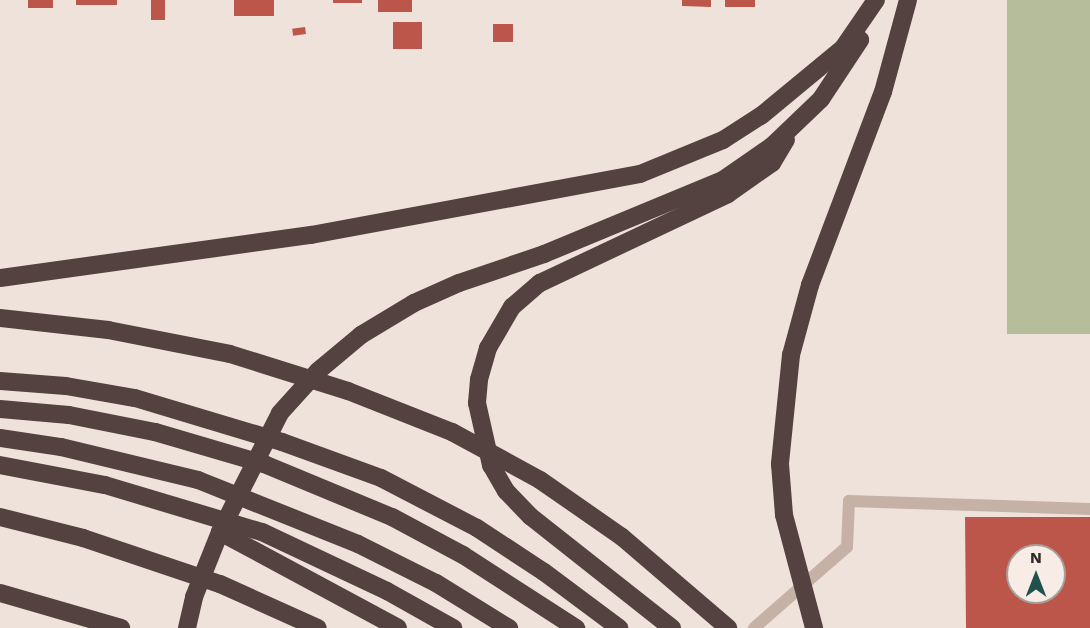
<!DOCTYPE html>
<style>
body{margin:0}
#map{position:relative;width:1090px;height:628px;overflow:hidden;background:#efe2da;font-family:"Work Sans",sans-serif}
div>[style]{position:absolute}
.green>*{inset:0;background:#b6bd9b;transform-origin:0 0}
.building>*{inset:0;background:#bc564b;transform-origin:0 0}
.service>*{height:12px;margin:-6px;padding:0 6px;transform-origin:6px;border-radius:6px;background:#c6b1a7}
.motorway>*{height:18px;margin:-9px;padding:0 9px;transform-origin:9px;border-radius:9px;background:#53423f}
.motorway-bridge>*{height:18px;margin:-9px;padding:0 9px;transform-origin:9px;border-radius:9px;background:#53423f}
span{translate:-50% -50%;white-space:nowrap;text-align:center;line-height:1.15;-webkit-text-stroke:5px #f7ede6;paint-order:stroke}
.north{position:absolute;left:1006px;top:544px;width:60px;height:60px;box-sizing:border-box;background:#f7ede6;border:2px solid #a99f9a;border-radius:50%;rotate:0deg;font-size:16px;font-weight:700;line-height:24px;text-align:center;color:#332927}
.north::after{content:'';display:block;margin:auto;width:21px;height:27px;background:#20514d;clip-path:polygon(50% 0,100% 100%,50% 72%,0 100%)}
</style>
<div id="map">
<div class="green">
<div style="left:1007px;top:0;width:83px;height:334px"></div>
</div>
<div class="building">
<div style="left:28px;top:0;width:25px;height:8px"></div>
<div style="left:76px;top:0;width:41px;height:5px"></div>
<div style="left:151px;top:0;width:14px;height:20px"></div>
<div style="left:234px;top:0;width:40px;height:16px"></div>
<div style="left:333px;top:0;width:29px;height:3px"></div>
<div style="left:378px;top:0;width:34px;height:12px"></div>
<div style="clip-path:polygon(682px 0,711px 0,711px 7px,682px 6px)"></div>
<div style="left:725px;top:0;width:30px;height:7px"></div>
<div style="left:393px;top:22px;width:29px;height:27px"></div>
<div style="left:493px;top:24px;width:20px;height:18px"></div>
<div style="left:305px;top:27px;width:7px;height:13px;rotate:82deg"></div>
<div style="clip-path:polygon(evenodd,965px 517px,1090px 517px,1090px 628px,966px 628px,965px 517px,1018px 556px,1054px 556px,1054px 592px,1018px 592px,1018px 556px)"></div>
</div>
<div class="service">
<div style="left:754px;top:628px;width:123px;rotate:-41.1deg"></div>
<div style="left:847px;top:547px;width:46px;rotate:-87.5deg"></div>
<div style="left:849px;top:501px;width:241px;rotate:1.9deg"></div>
</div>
<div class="motorway">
<div style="left:0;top:278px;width:314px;rotate:-7.9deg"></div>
<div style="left:311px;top:235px;width:335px;rotate:-10.5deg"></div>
<div style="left:640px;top:174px;width:90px;rotate:-22.3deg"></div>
<div style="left:723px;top:140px;width:46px;rotate:-32.7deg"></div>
<div style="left:762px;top:115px;width:105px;rotate:-39.6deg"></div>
<div style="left:843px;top:48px;width:58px;rotate:-55.5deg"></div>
<div style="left:459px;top:283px;width:90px;rotate:-18.8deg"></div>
<div style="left:544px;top:254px;width:194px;rotate:-22.5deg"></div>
<div style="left:723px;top:180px;width:60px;rotate:-34.8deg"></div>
<div style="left:772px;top:146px;width:68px;rotate:-43.8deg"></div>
<div style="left:821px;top:99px;width:71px;rotate:-56.5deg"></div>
<div style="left:0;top:318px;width:109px;rotate:6.3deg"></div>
<div style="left:108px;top:330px;width:124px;rotate:11.1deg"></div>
<div style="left:230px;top:354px;width:124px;rotate:17.4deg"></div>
<div style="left:348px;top:391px;width:112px;rotate:21.5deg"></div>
<div style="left:452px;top:432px;width:100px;rotate:28.6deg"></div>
<div style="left:540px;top:480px;width:100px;rotate:34.8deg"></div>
<div style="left:622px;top:537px;width:140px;rotate:40.6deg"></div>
<div style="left:488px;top:348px;width:48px;rotate:-59.7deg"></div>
<div style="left:512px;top:307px;width:37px;rotate:-41deg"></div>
<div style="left:540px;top:283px;width:208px;rotate:-25.3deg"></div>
<div style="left:728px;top:194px;width:54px;rotate:-35.2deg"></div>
<div style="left:772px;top:163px;width:27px;rotate:-59deg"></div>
<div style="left:791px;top:355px;width:73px;rotate:-74.8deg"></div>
<div style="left:810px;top:285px;width:206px;rotate:-69.3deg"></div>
<div style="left:883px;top:92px;width:95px;rotate:-74.8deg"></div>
<div style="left:0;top:381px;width:66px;rotate:4.3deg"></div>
<div style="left:66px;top:386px;width:70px;rotate:9.9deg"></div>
<div style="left:135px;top:398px;width:153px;rotate:16.7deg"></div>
<div style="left:282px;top:442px;width:105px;rotate:20deg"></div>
<div style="left:381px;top:478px;width:108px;rotate:27.5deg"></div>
<div style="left:477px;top:528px;width:80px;rotate:33.3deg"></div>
<div style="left:544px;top:572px;width:94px;rotate:36.7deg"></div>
<div style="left:0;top:409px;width:69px;rotate:5deg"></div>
<div style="left:69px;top:415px;width:88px;rotate:11.2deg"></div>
<div style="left:155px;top:432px;width:114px;rotate:16.4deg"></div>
<div style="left:264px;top:464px;width:139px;rotate:22.5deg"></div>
<div style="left:392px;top:517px;width:81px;rotate:28.2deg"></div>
<div style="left:463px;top:555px;width:135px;rotate:32.9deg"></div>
<div style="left:0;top:438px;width:62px;rotate:8.4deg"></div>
<div style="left:61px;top:447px;width:141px;rotate:13.5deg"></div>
<div style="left:198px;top:480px;width:172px;rotate:21.8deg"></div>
<div style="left:358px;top:544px;width:87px;rotate:26.6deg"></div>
<div style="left:436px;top:583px;width:86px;rotate:31.7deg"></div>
<div style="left:0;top:465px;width:107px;rotate:10.8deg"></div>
<div style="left:105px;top:485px;width:164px;rotate:16.7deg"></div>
<div style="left:262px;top:532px;width:138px;rotate:25.3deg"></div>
<div style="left:387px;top:591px;width:76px;rotate:29.3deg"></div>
<div style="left:0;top:517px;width:86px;rotate:14.2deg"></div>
<div style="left:83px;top:538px;width:145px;rotate:18.6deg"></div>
<div style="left:220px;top:584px;width:107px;rotate:24.2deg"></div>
<div style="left:220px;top:532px;width:202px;rotate:28.3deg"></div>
<div style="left:0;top:593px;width:126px;rotate:16.1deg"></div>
</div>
<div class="motorway-bridge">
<div style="left:488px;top:348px;width:33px;rotate:106deg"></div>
<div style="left:479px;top:380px;width:23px;rotate:95deg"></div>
<div style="left:477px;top:403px;width:64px;rotate:77.3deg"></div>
<div style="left:491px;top:465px;width:30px;rotate:60deg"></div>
<div style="left:506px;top:491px;width:35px;rotate:46deg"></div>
<div style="left:530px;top:516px;width:181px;rotate:38.3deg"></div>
<div style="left:791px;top:355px;width:110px;rotate:95.8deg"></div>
<div style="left:780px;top:464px;width:51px;rotate:85.5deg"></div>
<div style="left:784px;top:515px;width:117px;rotate:75.1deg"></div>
<div style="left:187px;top:628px;width:32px;rotate:-77deg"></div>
<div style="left:194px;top:597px;width:70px;rotate:-68.2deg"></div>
<div style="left:220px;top:532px;width:133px;rotate:-63.2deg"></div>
<div style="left:280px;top:413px;width:57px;rotate:-47.9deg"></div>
<div style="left:318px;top:371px;width:56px;rotate:-39.9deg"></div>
<div style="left:361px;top:335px;width:62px;rotate:-31.1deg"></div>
<div style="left:414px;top:303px;width:49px;rotate:-24deg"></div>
</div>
<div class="north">N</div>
</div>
